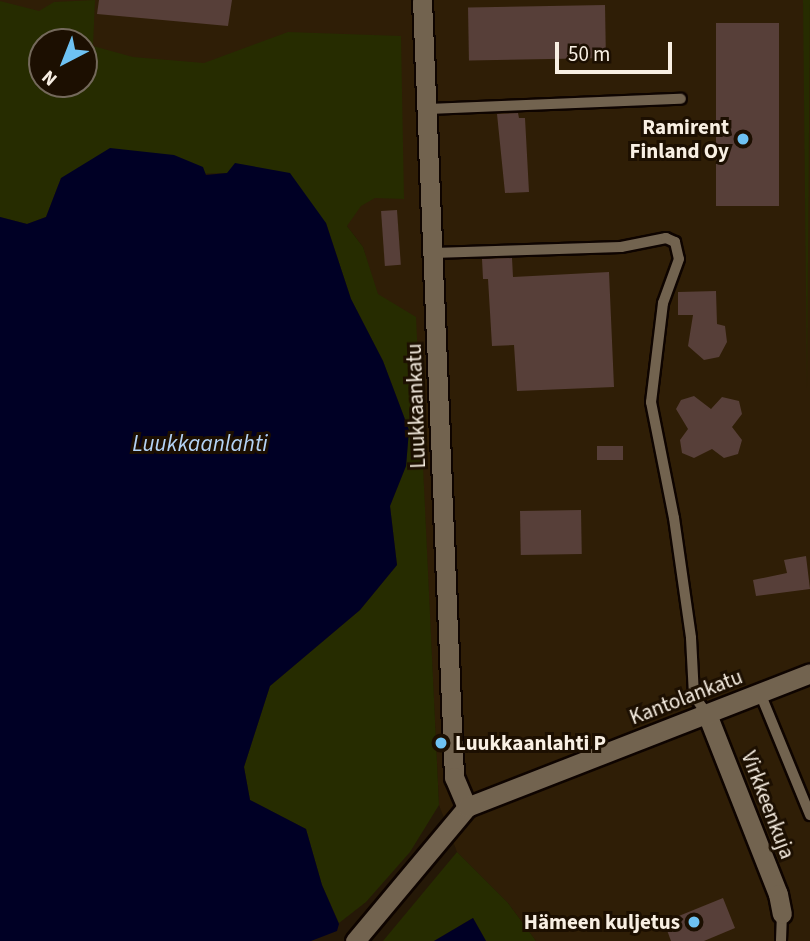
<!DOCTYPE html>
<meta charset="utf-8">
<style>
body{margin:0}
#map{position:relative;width:810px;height:941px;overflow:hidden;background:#251807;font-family:"Source Sans 3",sans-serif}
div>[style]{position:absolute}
.built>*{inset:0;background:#2f1e06}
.green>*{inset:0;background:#262c00}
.water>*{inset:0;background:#000025}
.building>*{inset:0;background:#573f39;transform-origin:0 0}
.roads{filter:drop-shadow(2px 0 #0e0400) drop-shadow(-2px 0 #0e0400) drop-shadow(0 2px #0e0400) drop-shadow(0 -2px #0e0400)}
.service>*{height:10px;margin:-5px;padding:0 5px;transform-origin:5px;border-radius:5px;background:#72634f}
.minor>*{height:19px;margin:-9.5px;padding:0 9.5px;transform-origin:9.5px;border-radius:9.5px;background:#72634f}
.dots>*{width:19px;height:19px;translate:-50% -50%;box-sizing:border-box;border:4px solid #1c0f01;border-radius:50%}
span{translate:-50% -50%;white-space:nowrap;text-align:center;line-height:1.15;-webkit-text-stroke:6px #1c0f01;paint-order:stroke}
.poi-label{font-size:21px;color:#f8efe3;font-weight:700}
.right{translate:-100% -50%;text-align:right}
.left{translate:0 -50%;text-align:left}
.street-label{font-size:21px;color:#f8efe3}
.water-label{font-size:23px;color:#b4d3f5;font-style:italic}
.north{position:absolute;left:28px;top:28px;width:70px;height:70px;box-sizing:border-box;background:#1c0f01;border:2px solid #74695b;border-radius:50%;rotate:222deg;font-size:19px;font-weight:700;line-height:28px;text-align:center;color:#f8efe3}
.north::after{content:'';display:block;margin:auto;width:24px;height:32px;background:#6ec2f3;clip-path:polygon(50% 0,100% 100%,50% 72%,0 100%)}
.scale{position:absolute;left:555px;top:42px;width:117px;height:32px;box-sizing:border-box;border:4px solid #f8efe3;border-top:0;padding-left:9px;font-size:21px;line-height:24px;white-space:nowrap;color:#f8efe3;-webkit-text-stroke:5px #1c0f01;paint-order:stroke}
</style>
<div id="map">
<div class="built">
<div style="clip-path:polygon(evenodd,0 0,810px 0,810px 941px,536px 941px,508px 903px,457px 852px,439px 805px,422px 454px,363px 247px,298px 162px,0 190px,0 0,42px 42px,84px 42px,84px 84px,42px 84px,42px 42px)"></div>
</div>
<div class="green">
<div style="clip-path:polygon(evenodd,95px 0,93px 46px,133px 57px,204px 63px,288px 32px,401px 36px,404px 199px,375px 198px,361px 206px,347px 226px,363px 247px,378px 294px,416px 317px,439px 805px,410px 852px,366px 902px,339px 923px,322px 885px,306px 829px,250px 800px,244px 767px,270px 686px,360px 610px,397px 565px,390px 506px,406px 466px,409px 430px,383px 361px,351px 299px,326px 223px,227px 173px,61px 178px,46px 217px,27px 224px,0 217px,0 1px,39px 11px,54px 2px,95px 0,42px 42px,84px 42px,84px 84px,42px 84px,42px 42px)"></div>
<div style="clip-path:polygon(803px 0,810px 0,807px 390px)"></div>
<div style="clip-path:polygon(457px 852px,508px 903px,536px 941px,486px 941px,473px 918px,434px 941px,383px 941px)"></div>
</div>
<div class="water">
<div style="clip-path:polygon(110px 148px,174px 155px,203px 167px,206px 175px,227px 173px,235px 163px,290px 173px,326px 223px,351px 299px,383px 361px,409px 430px,406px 466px,390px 506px,397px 565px,360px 610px,270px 686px,244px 767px,250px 800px,306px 829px,322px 885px,339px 924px,337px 931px,311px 941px,0 941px,0 217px,27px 224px,46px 217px,61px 178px)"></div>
<div style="clip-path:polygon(473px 918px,486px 941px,434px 941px)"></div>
</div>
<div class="building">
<div style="clip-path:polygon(99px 0,232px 0,228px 26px,97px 14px)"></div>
<div style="left:605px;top:5px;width:53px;height:137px;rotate:89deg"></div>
<div style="left:716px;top:23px;width:63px;height:183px"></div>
<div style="clip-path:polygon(518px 113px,519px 118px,525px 118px,529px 192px,505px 193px,497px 114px)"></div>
<div style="left:397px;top:210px;width:55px;height:16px;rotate:86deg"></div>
<div style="clip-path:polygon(512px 258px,513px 277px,609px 272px,614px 387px,517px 391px,514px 345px,492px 346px,488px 279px,483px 279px,482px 259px)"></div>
<div style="clip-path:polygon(716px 291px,717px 324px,725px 326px,727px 342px,719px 357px,704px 360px,688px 346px,693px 315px,678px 315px,678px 292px)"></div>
<div style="clip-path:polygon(694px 396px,711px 409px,722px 397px,739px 401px,742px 414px,732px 427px,742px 440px,738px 454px,724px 458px,712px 449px,694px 458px,682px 453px,680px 440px,688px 429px,676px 409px,681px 400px)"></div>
<div style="left:623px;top:446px;width:14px;height:26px;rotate:90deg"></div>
<div style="left:581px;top:510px;width:44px;height:61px;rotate:89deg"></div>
<div style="clip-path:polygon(806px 556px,810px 589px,756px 596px,753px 580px,787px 573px,784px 560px)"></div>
<div style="clip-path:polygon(723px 898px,735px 928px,704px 941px,671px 941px,664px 922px)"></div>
</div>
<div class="roads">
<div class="service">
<div style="left:427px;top:109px;width:254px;rotate:-2.3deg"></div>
<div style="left:433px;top:253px;width:188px;rotate:-1.8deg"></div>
<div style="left:621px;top:247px;width:46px;rotate:-11.3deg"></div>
<div style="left:666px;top:238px;width:10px;rotate:24deg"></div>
<div style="left:675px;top:242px;width:17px;rotate:77deg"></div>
<div style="left:679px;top:259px;width:47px;rotate:110deg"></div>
<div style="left:663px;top:303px;width:100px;rotate:96.9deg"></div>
<div style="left:651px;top:402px;width:118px;rotate:78.8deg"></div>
<div style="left:674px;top:518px;width:121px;rotate:81.9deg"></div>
<div style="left:691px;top:638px;width:58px;rotate:87deg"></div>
<div style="left:694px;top:696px;width:22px;rotate:54deg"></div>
<div style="left:760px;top:693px;width:132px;rotate:67.7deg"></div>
<div style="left:781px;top:941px;width:27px;rotate:-88deg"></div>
</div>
<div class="minor">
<div style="left:422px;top:0;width:778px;rotate:87.64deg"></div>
<div style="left:454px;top:777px;width:33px;rotate:67deg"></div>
<div style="left:707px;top:714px;width:193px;rotate:68.5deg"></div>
<div style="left:778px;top:894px;width:20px;rotate:79deg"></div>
<div style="left:355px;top:941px;width:175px;rotate:-50.1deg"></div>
<div style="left:467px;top:807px;width:368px;rotate:-21.3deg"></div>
</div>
</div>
<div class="dots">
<div style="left:743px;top:139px;background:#6ec2f3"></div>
<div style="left:441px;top:743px;background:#6ec2f3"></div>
<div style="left:694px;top:922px;background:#6ec2f3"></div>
</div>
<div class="poi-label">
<span class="right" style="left:729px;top:139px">Ramirent<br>Finland Oy</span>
<span class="left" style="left:455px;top:743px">Luukkaanlahti P</span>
<span class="right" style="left:680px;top:922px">Hämeen kuljetus</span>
</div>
<div class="street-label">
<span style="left:416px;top:406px;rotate:-92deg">Luukkaankatu</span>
<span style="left:686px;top:697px;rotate:-21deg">Kantolankatu</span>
<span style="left:768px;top:805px;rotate:69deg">Virkkeenkuja</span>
</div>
<div class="water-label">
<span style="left:200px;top:444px">Luukkaanlahti</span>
</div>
<div class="north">N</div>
<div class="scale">50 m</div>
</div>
